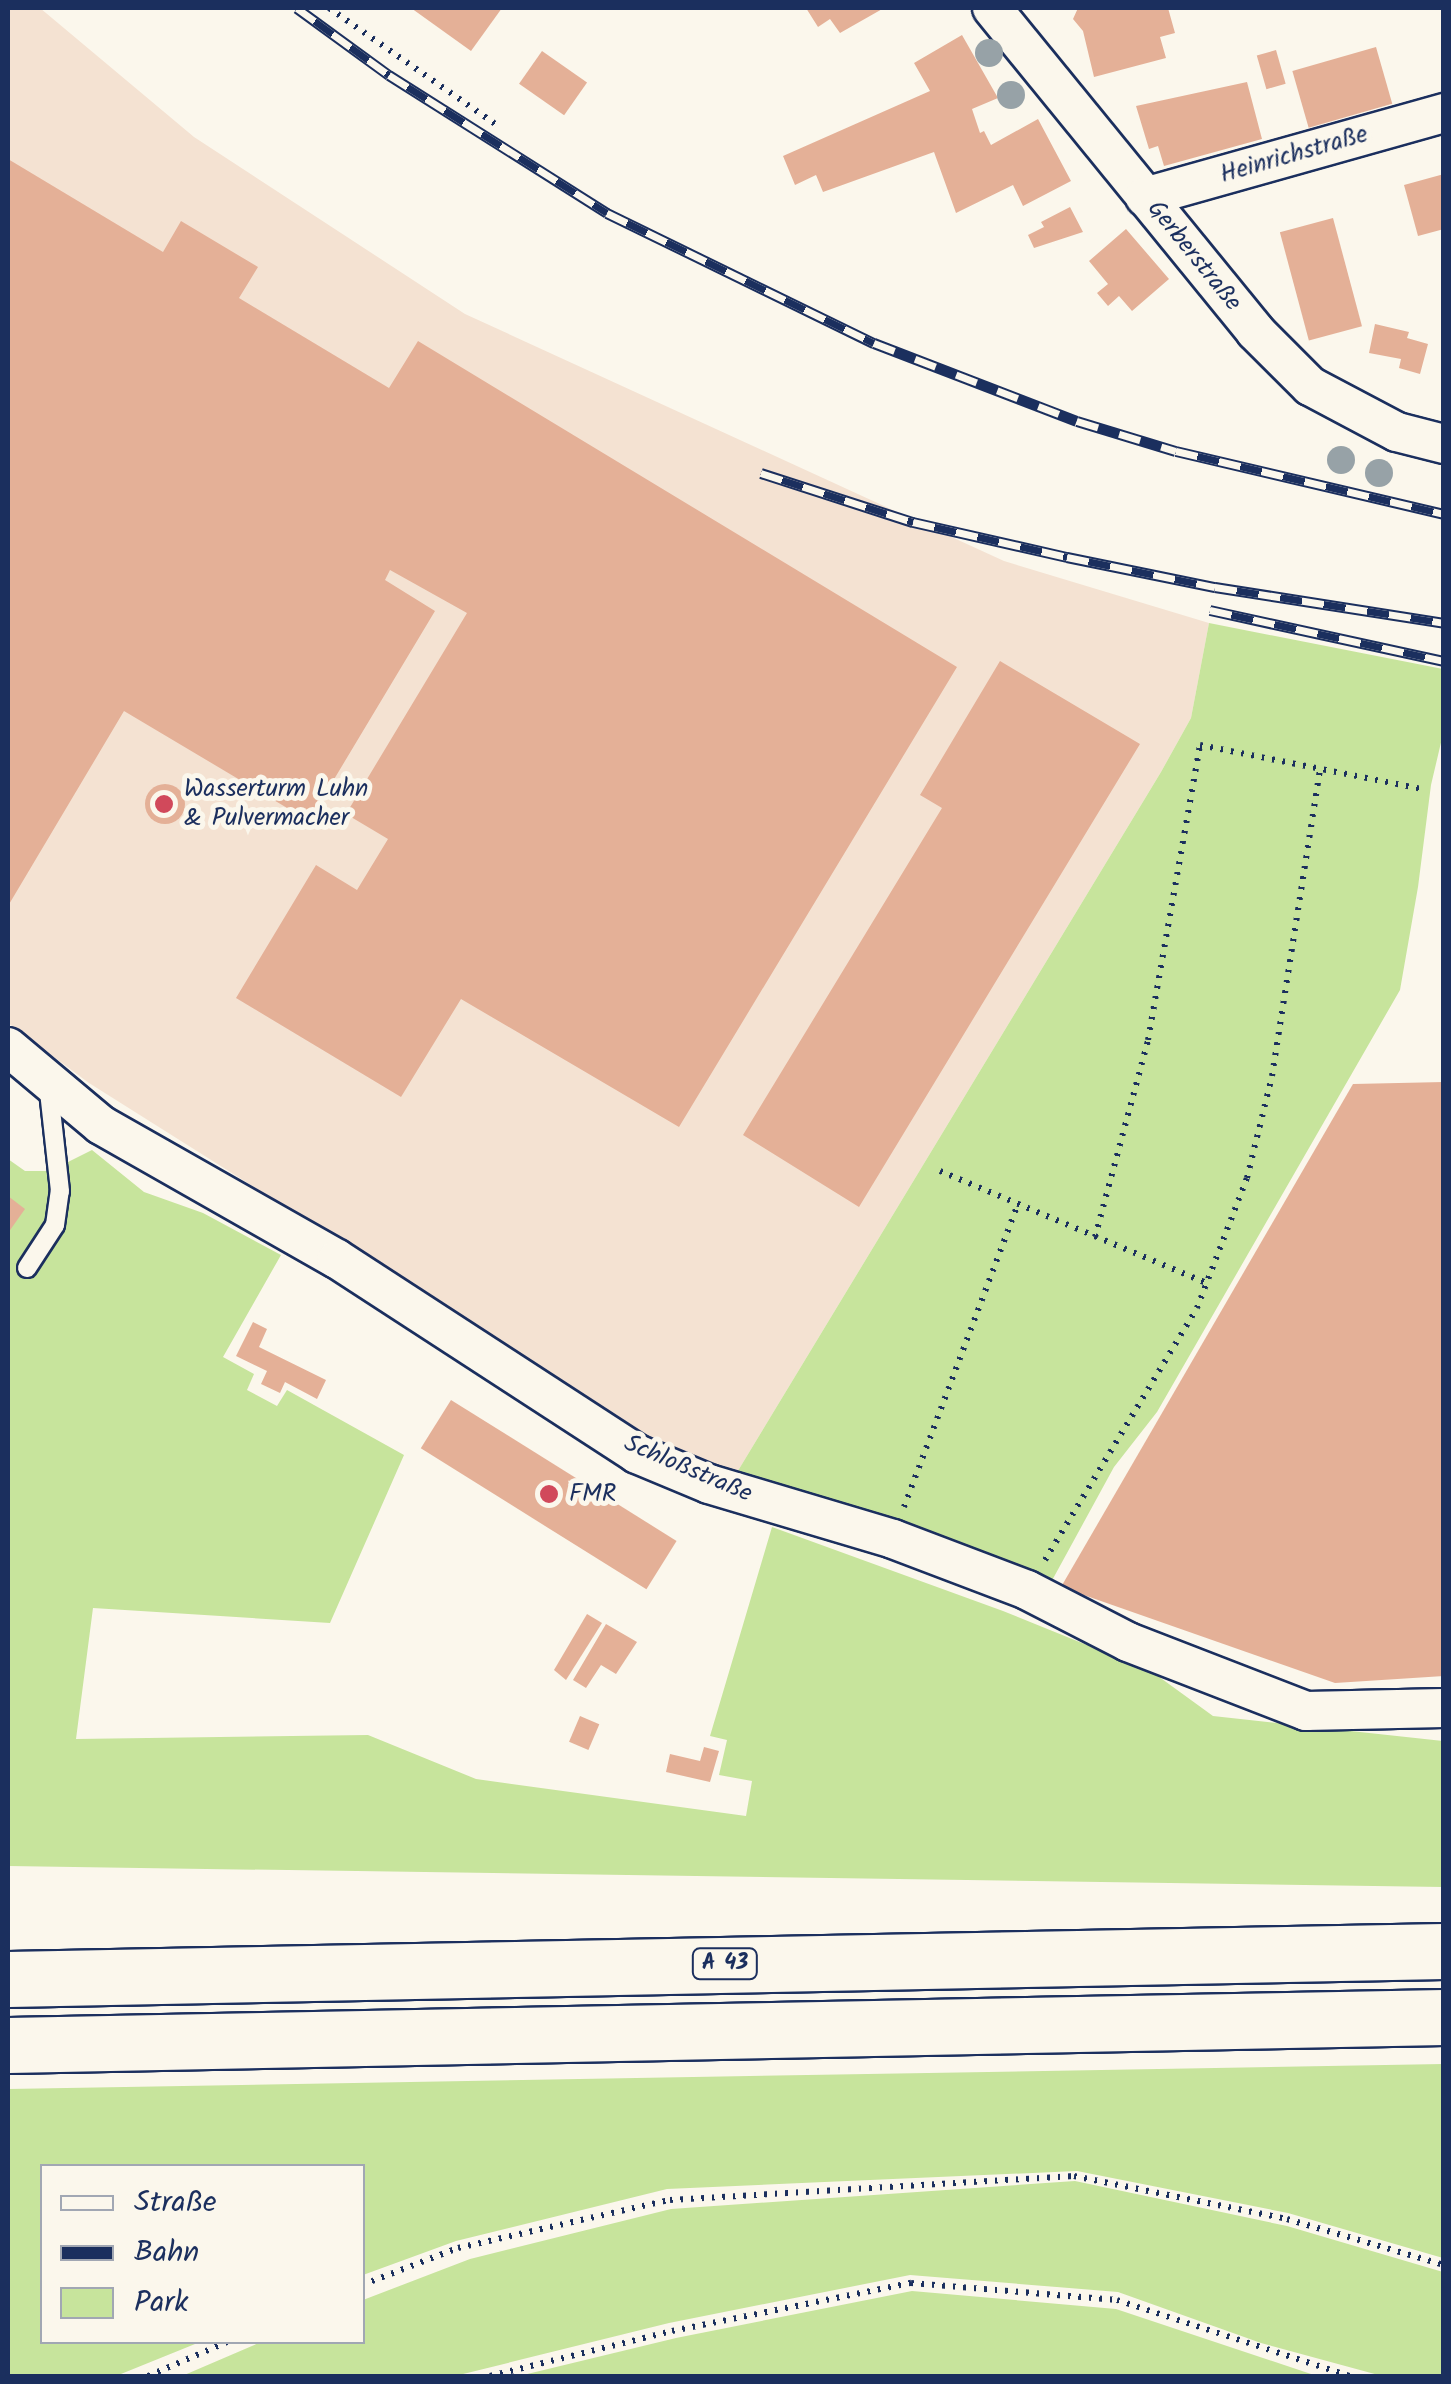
<!DOCTYPE html>
<meta charset="utf-8">
<style>
body{margin:0}
#map{position:relative;width:1451px;height:2384px;overflow:hidden;background:#fbf7ec;font-family:Kalam,sans-serif}
div>[style]{position:absolute}
.built>*{inset:0;background:#f4e2d2}
.green>*{inset:0;background:#c7e49c}
.building>*{inset:0;background:#e4b097;transform-origin:0 0}
.round{border-radius:50%}
.path>*{height:6px;margin-top:-3px;transform-origin:0;background:repeating-linear-gradient(90deg,#1b2f5e 0 2.5px,transparent 0 10.5px)}
.roads{filter:drop-shadow(2px 0 #1b2f5e) drop-shadow(-2px 0 #1b2f5e) drop-shadow(0 2px #1b2f5e) drop-shadow(0 -2px #1b2f5e)}
.service>*{height:18px;margin:-9px;padding:0 9px;transform-origin:9px;border-radius:9px;background:#fbf7ec}
.minor>*{height:38px;margin:-19px;padding:0 19px;transform-origin:19px;border-radius:19px;background:#fbf7ec}
.motorway>*{height:55px;margin:-27.5px;padding:0 27.5px;transform-origin:27.5px;border-radius:27.5px;background:#fbf7ec}
.rail>*{height:11px;margin-top:-5.5px;transform-origin:0;background:repeating-linear-gradient(90deg,#fbf7ec 0 22px,#1b2f5e 0 44px);box-sizing:border-box;border-block:2px solid #1b2f5e}
.trees>*{width:28px;height:28px;margin:-14px;border-radius:50%;background:#97a2a7}
.dots>*{width:28px;height:28px;translate:-50% -50%;box-sizing:border-box;border:5px solid #fbf7ec;border-radius:50%}
span{translate:-50% -50%;white-space:nowrap;text-align:center;line-height:1.15;-webkit-text-stroke:10px #fbf7ec;paint-order:stroke}
.shield-label span{padding:2px 8px;background:#fbf7ec;border:2px solid;border-radius:8px;-webkit-text-stroke-width:0}
.shield-label{font-size:22px;color:#1b2f5e;font-weight:700}
.street-label{font-size:25px;color:#1b2f5e}
.poi-label{font-size:25px;color:#1b2f5e}
.left{translate:0 -50%;text-align:left}
.frame{position:absolute;inset:0;border:10px solid #1b2f5e;pointer-events:none}
.legend{position:absolute;left:40px;top:2164px;width:325px;height:180px;box-sizing:border-box;background:#fbf7ec;border:2px solid #a1a7b3;margin:0;padding:12px 18px;list-style:none;font-size:30px;color:#1b2f5e}
.legend li{display:flex;align-items:center;gap:20px;height:50px}
.legend b{width:50px;border:2px solid #a1a7b3}
</style>
<div id="map">
<div class="built">
<div style="clip-path:polygon(8px 8px,40px 8px,194px 137px,465px 314px,1004px 561px,1209px 623px,1191px 718px,1161px 772px,736px 1474px,676px 1453px,89px 1083px,8px 1023px)"></div>
</div>
<div class="green">
<div style="clip-path:polygon(1209px 623px,1443px 669px,1443px 734px,1431px 785px,1418px 887px,1400px 990px,1157px 1412px,1114px 1467px,1049px 1586px,736px 1474px,1161px 772px,1191px 718px)"></div>
<div style="clip-path:polygon(92px 1150px,144px 1192px,203px 1213px,281px 1255px,223px 1357px,254px 1374px,247px 1390px,277px 1406px,287px 1390px,404px 1455px,330px 1623px,93px 1608px,76px 1739px,368px 1735px,476px 1779px,746px 1816px,752px 1781px,719px 1775px,727px 1740px,710px 1736px,772px 1527px,1003px 1611px,1151px 1671px,1213px 1716px,1443px 1741px,1443px 1887px,8px 1866px,8px 1159px,25px 1171px,50px 1171px)"></div>
<div style="clip-path:polygon(1443px 2064px,1443px 2258px,1288px 2213px,1077px 2171px,667px 2189px,456px 2241px,363px 2275px,362px 2166px,42px 2166px,42px 2342px,200px 2342px,116px 2376px,8px 2376px,8px 2089px)"></div>
<div style="clip-path:polygon(1075px 2181px,1287px 2226px,1443px 2272px,1443px 2376px,1382px 2376px,1261px 2343px,1118px 2292px,910px 2275px,669px 2323px,455px 2376px,182px 2376px,261px 2342px,362px 2342px,363px 2300px,470px 2259px,671px 2209px)"></div>
<div style="clip-path:polygon(912px 2291px,1116px 2309px,1317px 2376px,519px 2376px,676px 2338px)"></div>
</div>
<div class="building">
<div style="clip-path:polygon(411px 8px,502px 8px,471px 51px)"></div>
<div style="clip-path:polygon(806px 8px,884px 8px,840px 33px,830px 19px,818px 27px)"></div>
<div style="clip-path:polygon(1078px 8px,1168px 8px,1175px 33px,1160px 37px,1166px 58px,1094px 77px,1083px 31px,1073px 19px)"></div>
<div style="clip-path:polygon(962px 35px,998px 98px,972px 109px,980px 133px,984px 131px,991px 145px,1038px 119px,1071px 181px,1023px 206px,1013px 185px,956px 213px,934px 152px,823px 192px,816px 175px,795px 185px,783px 156px,930px 91px,914px 63px)"></div>
<div style="left:1376px;top:47px;width:59px;height:87px;rotate:74deg"></div>
<div style="left:1276px;top:50px;width:35px;height:20px;rotate:74deg"></div>
<div style="left:542px;top:51px;width:55px;height:40px;rotate:35deg"></div>
<div style="clip-path:polygon(1247px 82px,1262px 139px,1164px 166px,1158px 146px,1149px 149px,1136px 106px)"></div>
<div style="clip-path:polygon(8px 159px,163px 252px,181px 221px,258px 267px,239px 298px,389px 388px,418px 341px,957px 667px,679px 1127px,461px 999px,401px 1097px,236px 998px,316px 865px,357px 890px,388px 839px,346px 814px,467px 613px,390px 570px,385px 580px,435px 611px,309px 821px,124px 711px,8px 906px)"></div>
<div style="clip-path:polygon(1444px 174px,1444px 229px,1418px 236px,1404px 185px)"></div>
<div style="clip-path:polygon(1070px 207px,1083px 232px,1034px 248px,1028px 235px,1044px 227px,1041px 222px)"></div>
<div style="left:1333px;top:218px;width:112px;height:55px;rotate:75deg"></div>
<div style="clip-path:polygon(1126px 229px,1169px 279px,1132px 311px,1119px 296px,1108px 306px,1097px 293px,1108px 284px,1089px 261px)"></div>
<div style="clip-path:polygon(1375px 324px,1409px 332px,1407px 338px,1428px 344px,1420px 374px,1399px 368px,1401px 359px,1369px 353px)"></div>
<div style="clip-path:polygon(1000px 661px,1140px 744px,859px 1207px,743px 1135px,942px 808px,920px 795px)"></div>
<div class="round" style="left:145px;top:784px;width:40px;height:40px"></div>
<div style="clip-path:polygon(1444px 1082px,1444px 1676px,1335px 1683px,1061px 1587px,1353px 1084px)"></div>
<div style="clip-path:polygon(8px 1196px,25px 1209px,8px 1233px)"></div>
<div style="clip-path:polygon(253px 1322px,267px 1329px,259px 1347px,326px 1380px,317px 1399px,285px 1382px,280px 1393px,261px 1384px,267px 1371px,236px 1356px)"></div>
<div style="left:451px;top:1400px;width:266px;height:57px;rotate:32deg"></div>
<div style="clip-path:polygon(587px 1614px,602px 1623px,566px 1680px,554px 1670px)"></div>
<div style="clip-path:polygon(606px 1624px,637px 1642px,616px 1674px,601px 1665px,586px 1688px,573px 1680px)"></div>
<div style="left:580px;top:1716px;width:21px;height:28px;rotate:23deg"></div>
<div style="clip-path:polygon(704px 1747px,719px 1751px,710px 1782px,666px 1772px,670px 1754px,700px 1761px)"></div>
</div>
<div class="path">
<div style="left:329px;top:8px;width:205px;rotate:34.9deg"></div>
<div style="left:940px;top:1171px;width:290px;rotate:22.8deg"></div>
<div style="left:1095px;top:1237px;width:204px;rotate:-74.9deg"></div>
<div style="left:1148px;top:1040px;width:300px;rotate:-80deg"></div>
<div style="left:1200px;top:745px;width:227px;rotate:11.2deg"></div>
<div style="left:904px;top:1507px;width:324px;rotate:-69.4deg"></div>
<div style="left:1045px;top:1560px;width:294px;rotate:-58.9deg"></div>
<div style="left:1197px;top:1308px;width:139px;rotate:-69deg"></div>
<div style="left:1247px;top:1178px;width:105px;rotate:-76.2deg"></div>
<div style="left:1272px;top:1076px;width:311px;rotate:-81.1deg"></div>
<div style="left:362px;top:2285px;width:103px;rotate:-21.1deg"></div>
<div style="left:458px;top:2248px;width:217px;rotate:-12.8deg"></div>
<div style="left:670px;top:2200px;width:405px;rotate:-3.4deg"></div>
<div style="left:1074px;top:2176px;width:217px;rotate:11.4deg"></div>
<div style="left:1287px;top:2219px;width:164px;rotate:16.3deg"></div>
<div style="left:148px;top:2376px;width:86px;rotate:-23.3deg"></div>
<div style="left:490px;top:2376px;width:187px;rotate:-13.9deg"></div>
<div style="left:672px;top:2331px;width:244px;rotate:-11.4deg"></div>
<div style="left:911px;top:2283px;width:207px;rotate:4.7deg"></div>
<div style="left:1117px;top:2300px;width:245px;rotate:18.1deg"></div>
</div>
<div class="roads">
<div class="service">
<div style="left:27px;top:1268px;width:51px;rotate:-56.9deg"></div>
<div style="left:55px;top:1225px;width:34px;rotate:-82deg"></div>
<div style="left:60px;top:1191px;width:110px;rotate:-96.3deg"></div>
</div>
<div class="minor">
<div style="left:992px;top:8px;width:417px;rotate:50.8deg"></div>
<div style="left:1255px;top:331px;width:78px;rotate:45deg"></div>
<div style="left:1310px;top:386px;width:98px;rotate:27.9deg"></div>
<div style="left:1397px;top:432px;width:49px;rotate:14.3deg"></div>
<div style="left:1145px;top:197px;width:311px;rotate:-15.7deg"></div>
<div style="left:8px;top:1047px;width:121px;rotate:40deg"></div>
<div style="left:101px;top:1125px;width:271px;rotate:29.6deg"></div>
<div style="left:337px;top:1259px;width:358px;rotate:33deg"></div>
<div style="left:637px;top:1454px;width:78px;rotate:22.6deg"></div>
<div style="left:709px;top:1484px;width:192px;rotate:16.6deg"></div>
<div style="left:893px;top:1539px;width:143px;rotate:20.8deg"></div>
<div style="left:1027px;top:1590px;width:114px;rotate:27.2deg"></div>
<div style="left:1128px;top:1642px;width:191px;rotate:21.2deg"></div>
<div style="left:1306px;top:1711px;width:138px;rotate:-1.2deg"></div>
</div>
<div class="motorway">
<div style="left:8px;top:1979px;width:1436px;rotate:-1.12deg"></div>
<div style="left:8px;top:2045px;width:1436px;rotate:-1.12deg"></div>
</div>
</div>
<div class="rail">
<div style="left:297px;top:8px;width:114px;rotate:36.1deg"></div>
<div style="left:389px;top:75px;width:258px;rotate:32.3deg"></div>
<div style="left:607px;top:213px;width:297px;rotate:26deg"></div>
<div style="left:874px;top:343px;width:217px;rotate:21deg"></div>
<div style="left:1077px;top:421px;width:103px;rotate:16.9deg"></div>
<div style="left:1176px;top:451px;width:275px;rotate:13.2deg"></div>
<div style="left:761px;top:473px;width:160px;rotate:17.9deg"></div>
<div style="left:913px;top:522px;width:158px;rotate:12.8deg"></div>
<div style="left:1067px;top:557px;width:151px;rotate:11.5deg"></div>
<div style="left:1215px;top:587px;width:232px;rotate:8.9deg"></div>
<div style="left:1210px;top:610px;width:239px;rotate:12.3deg"></div>
</div>
<div class="trees">
<div style="left:989px;top:53px"></div>
<div style="left:1011px;top:95px"></div>
<div style="left:1341px;top:460px"></div>
<div style="left:1379px;top:473px"></div>
</div>
<div class="dots">
<div style="left:164px;top:804px;background:#d1495b"></div>
<div style="left:549px;top:1494px;background:#d1495b"></div>
</div>
<div class="shield-label">
<span style="left:725px;top:1964px">A 43</span>
</div>
<div class="street-label">
<span style="left:1294px;top:155px;rotate:-16deg">Heinrichstraße</span>
<span style="left:1194px;top:256px;rotate:51deg">Gerberstraße</span>
<span style="left:688px;top:1469px;rotate:23deg">Schloßstraße</span>
</div>
<div class="poi-label">
<span class="left" style="left:184px;top:804px">Wasserturm Luhn<br>&amp; Pulvermacher</span>
<span class="left" style="left:569px;top:1494px">FMR</span>
</div>
<div class="frame"></div>
<ul class="legend">
<li><b style="height:12px;background:#fbf7ec"></b>Straße</li>
<li><b style="height:12px;background:#1b2f5e"></b>Bahn</li>
<li><b style="height:28px;background:#c7e49c"></b>Park</li>
</ul>
</div>
